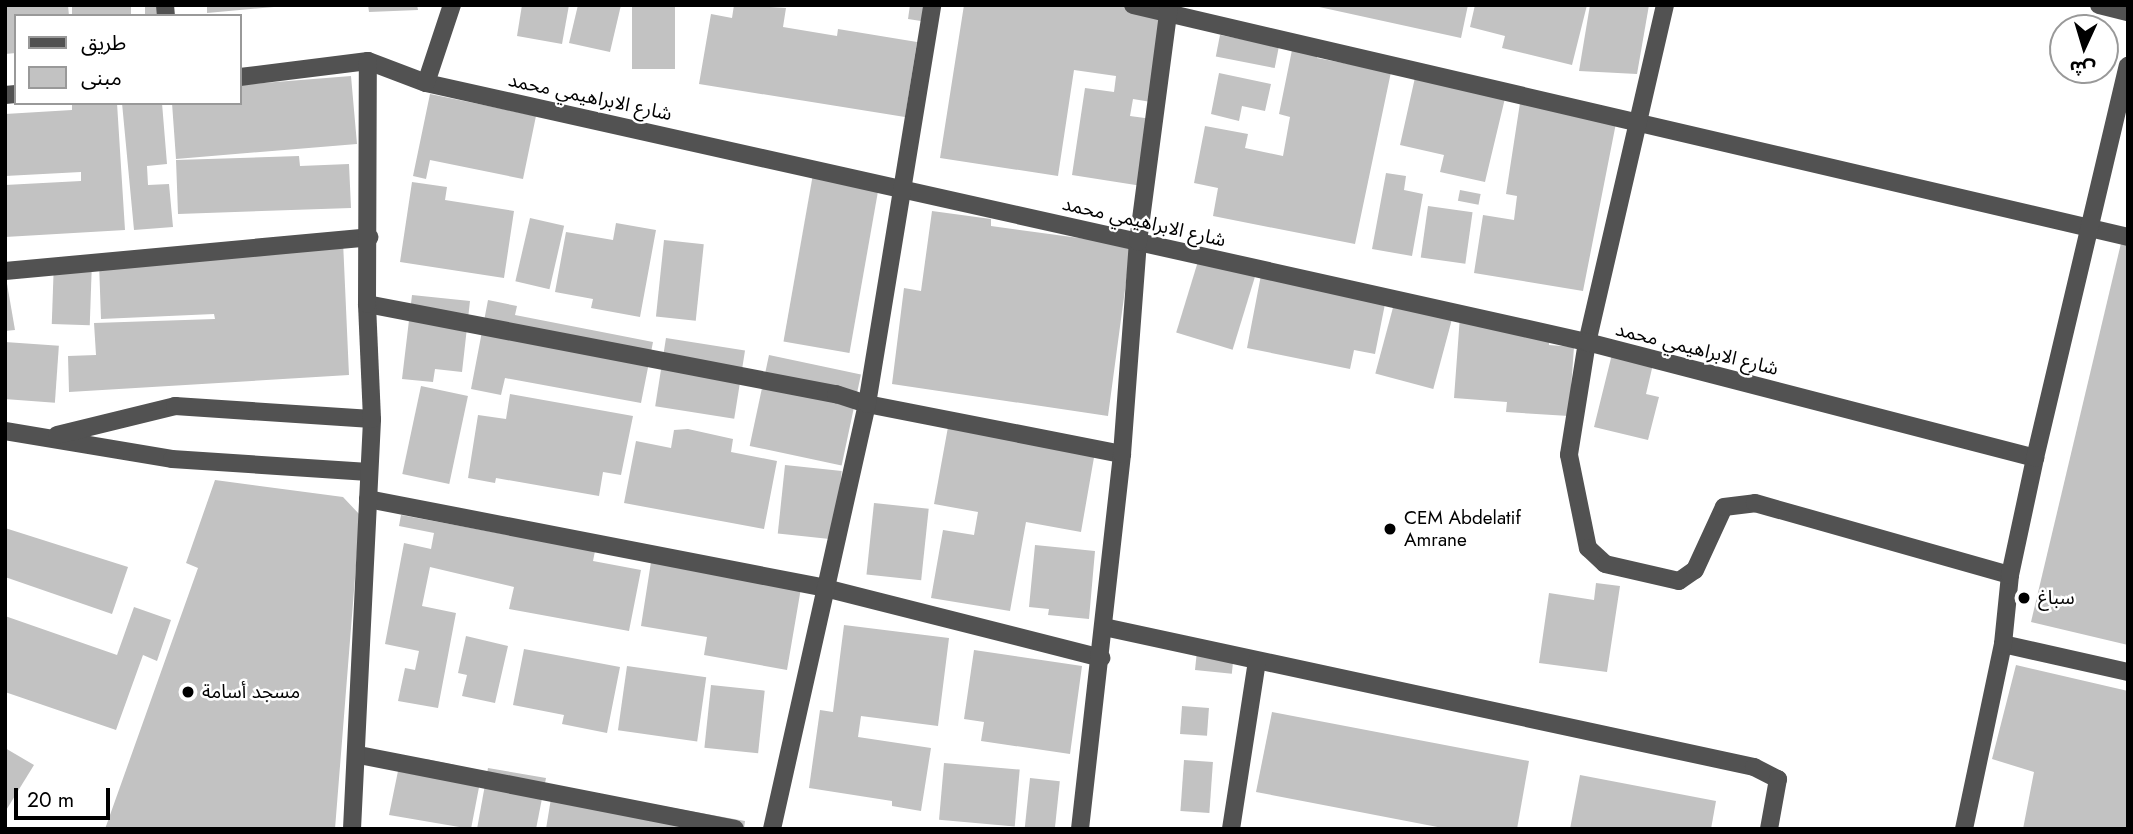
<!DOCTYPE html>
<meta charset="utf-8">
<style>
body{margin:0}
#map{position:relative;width:2133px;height:834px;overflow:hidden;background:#fff;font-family:Jost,"Noto Sans Arabic",sans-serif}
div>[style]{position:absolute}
.building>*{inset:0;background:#c2c2c2;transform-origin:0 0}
.minor>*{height:18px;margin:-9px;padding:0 9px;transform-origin:9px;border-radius:9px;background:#525252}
.dots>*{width:19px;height:19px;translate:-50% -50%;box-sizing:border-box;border:4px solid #fff;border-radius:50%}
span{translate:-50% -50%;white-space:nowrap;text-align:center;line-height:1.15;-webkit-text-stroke:5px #fff;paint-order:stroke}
.street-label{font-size:19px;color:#000}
.poi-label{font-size:19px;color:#000}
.left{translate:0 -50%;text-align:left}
.frame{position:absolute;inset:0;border:7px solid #000;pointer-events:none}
.legend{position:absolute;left:14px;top:14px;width:228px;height:91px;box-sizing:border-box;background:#fff;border:2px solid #999;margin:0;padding:9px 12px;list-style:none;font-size:21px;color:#000}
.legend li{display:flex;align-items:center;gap:14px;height:35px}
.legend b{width:35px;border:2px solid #999}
.north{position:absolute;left:2049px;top:14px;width:70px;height:70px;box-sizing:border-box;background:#fff;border:2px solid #999;border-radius:50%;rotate:184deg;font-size:19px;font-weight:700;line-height:28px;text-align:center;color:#000}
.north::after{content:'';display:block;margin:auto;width:24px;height:32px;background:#000;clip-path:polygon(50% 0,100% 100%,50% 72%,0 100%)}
.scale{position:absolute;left:14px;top:788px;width:96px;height:32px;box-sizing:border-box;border:4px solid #000;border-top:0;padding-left:9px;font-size:21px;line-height:24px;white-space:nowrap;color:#000;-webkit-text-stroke:5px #fff;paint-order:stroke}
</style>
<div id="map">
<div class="building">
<div style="clip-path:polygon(5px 5px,68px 5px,69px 16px,16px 16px,16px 53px,5px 54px)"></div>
<div style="left:72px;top:5px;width:59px;height:11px"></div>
<div style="left:145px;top:5px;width:20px;height:11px"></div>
<div style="clip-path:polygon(207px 5px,273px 5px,274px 7px,207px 13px)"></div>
<div style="clip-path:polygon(368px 5px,417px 5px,418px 10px,369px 12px)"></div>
<div style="clip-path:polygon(522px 5px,569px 5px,562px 44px,517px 36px)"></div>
<div style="clip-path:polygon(578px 5px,621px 5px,610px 52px,569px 43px)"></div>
<div style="left:632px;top:5px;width:43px;height:64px"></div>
<div style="clip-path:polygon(734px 5px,786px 8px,783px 27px,837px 36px,838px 29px,917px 42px,905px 117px,699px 84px,711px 14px,732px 18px)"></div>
<div style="clip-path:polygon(910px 5px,937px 5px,934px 23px,908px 19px)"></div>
<div style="clip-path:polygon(964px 5px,1115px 5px,1163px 12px,1151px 102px,1133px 99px,1130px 116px,1152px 119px,1142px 186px,1072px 175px,1085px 88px,1114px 92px,1116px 76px,1074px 70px,1058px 176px,940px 158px)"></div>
<div style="clip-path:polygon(1310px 5px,1468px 5px,1461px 38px)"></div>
<div style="clip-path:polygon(1475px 5px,1587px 5px,1572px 65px,1502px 48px,1505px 36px,1470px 27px)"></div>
<div style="clip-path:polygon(1590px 5px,1649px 5px,1637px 74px,1579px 71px)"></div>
<div style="left:1220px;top:35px;width:60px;height:22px;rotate:11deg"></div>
<div style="clip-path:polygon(1293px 45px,1319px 50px,1317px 58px,1391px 72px,1355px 244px,1213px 216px,1218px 188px,1194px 183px,1205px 126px,1248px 134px,1245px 148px,1283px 156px,1290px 117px,1279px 114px)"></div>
<div style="clip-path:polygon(1219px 73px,1271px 84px,1265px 111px,1242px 106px,1239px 121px,1211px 114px)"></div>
<div style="clip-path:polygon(1416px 73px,1506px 94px,1485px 182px,1440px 172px,1444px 155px,1400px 145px)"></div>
<div style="clip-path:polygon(351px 76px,357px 144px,176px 159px,172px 103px,240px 103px,240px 85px)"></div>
<div style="clip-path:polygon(430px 94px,536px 116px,523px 179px,430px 160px,426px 179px,413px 176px)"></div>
<div style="clip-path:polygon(72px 103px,117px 103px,125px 230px,5px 237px,5px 185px,81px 181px,81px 172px,5px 176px,5px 114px,72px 110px)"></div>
<div style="clip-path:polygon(122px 103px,162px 103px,167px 164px,147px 166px,148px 185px,169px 184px,173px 227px,134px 230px)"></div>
<div style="clip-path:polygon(1520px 103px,1617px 118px,1583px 291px,1474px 273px,1483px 215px,1514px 220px,1517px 196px,1506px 194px)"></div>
<div style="clip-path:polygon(299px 156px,300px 166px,349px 164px,351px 208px,178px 214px,176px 160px)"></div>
<div style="clip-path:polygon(1386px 173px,1406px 176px,1404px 190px,1423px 194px,1412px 256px,1372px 249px)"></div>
<div style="left:813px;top:174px;width:67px;height:170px;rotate:10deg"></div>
<div style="clip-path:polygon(412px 182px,447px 187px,445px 200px,514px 211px,504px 278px,400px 262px)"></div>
<div style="left:1460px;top:190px;width:21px;height:11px;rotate:11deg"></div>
<div style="left:1428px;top:206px;width:45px;height:52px;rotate:8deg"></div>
<div style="clip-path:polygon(932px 211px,991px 219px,991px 226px,1131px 245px,1108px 416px,892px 384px,904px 288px,921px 291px)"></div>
<div style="left:530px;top:218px;width:35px;height:65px;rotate:13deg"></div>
<div style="clip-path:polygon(616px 223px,656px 230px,640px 317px,591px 308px,593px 299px,555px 292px,566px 232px,613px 240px)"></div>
<div style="clip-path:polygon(2122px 239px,2128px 241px,2128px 645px,2031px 622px)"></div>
<div style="left:664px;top:240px;width:40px;height:77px;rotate:6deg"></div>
<div style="clip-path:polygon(343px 241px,349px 375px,69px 392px,68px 356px,96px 355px,94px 323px,215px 319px,214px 314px,101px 319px,99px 263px)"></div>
<div style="left:1199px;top:258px;width:59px;height:78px;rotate:17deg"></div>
<div style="left:54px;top:260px;width:38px;height:64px;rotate:2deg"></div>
<div style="clip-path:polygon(5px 272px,15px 330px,5px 331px)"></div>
<div style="clip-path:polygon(1261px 275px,1386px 299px,1375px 354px,1354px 350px,1350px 369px,1247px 348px)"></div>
<div style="clip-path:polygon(412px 295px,470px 301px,462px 372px,435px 369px,433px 382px,402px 379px)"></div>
<div style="clip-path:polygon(488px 300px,517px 306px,515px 315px,653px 342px,641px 403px,505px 378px,501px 395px,471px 389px)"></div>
<div style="left:1395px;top:300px;width:60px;height:76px;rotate:15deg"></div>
<div style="clip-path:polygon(1460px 316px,1549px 333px,1549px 345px,1574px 347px,1569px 416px,1506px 412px,1507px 402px,1454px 398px)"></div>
<div style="left:666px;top:338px;width:80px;height:69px;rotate:9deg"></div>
<div style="left:5px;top:342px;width:54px;height:57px;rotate:4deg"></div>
<div style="clip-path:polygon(1613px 350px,1654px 360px,1646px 394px,1659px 397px,1648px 440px,1594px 427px)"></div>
<div style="left:769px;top:355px;width:94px;height:93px;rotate:12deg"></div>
<div style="left:421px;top:386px;width:48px;height:90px;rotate:12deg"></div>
<div style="clip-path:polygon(510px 394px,633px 416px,621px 475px,603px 472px,599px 496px,496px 478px,495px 483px,468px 478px,478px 415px,506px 419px)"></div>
<div style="clip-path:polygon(950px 416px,1096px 446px,1081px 532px,1026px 522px,1010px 611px,931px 598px,943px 530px,974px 535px,978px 512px,934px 504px)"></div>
<div style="clip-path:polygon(688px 429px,733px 439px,731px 452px,777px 461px,764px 529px,624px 503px,636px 441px,671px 448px,674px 430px)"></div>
<div style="left:785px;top:465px;width:57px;height:69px;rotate:6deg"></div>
<div style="clip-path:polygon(215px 480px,343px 497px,360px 515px,335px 829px,105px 829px,198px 568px,186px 563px)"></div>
<div style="left:874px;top:503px;width:55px;height:72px;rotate:6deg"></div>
<div style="clip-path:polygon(401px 515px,595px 551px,593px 561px,641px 570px,629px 631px,509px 609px,514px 587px,430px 567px,422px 606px,456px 613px,438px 708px,398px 701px,405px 668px,415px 670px,419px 651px,385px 644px,404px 543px,431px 549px,434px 533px,399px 526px)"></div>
<div style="clip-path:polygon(5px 528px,128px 567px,112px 614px,5px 577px)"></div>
<div style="clip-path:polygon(1035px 545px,1095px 551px,1089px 619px,1048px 615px,1049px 609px,1029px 607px)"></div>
<div style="clip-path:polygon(651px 562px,801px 588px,787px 670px,704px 655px,707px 637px,641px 626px)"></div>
<div style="clip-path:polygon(1596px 583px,1620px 586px,1607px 672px,1539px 663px,1549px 593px,1594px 600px)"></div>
<div style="clip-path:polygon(134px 607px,171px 620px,157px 661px,143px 655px,116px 730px,5px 692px,5px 616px,117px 655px)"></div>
<div style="clip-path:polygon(844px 625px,949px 638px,938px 726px,861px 716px,858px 737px,931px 748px,921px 811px,892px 806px,892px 801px,809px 788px,820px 710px,833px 712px)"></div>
<div style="clip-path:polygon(466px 636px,508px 646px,495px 703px,462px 696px,467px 675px,458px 673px)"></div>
<div style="clip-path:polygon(524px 649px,620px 667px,607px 733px,562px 724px,564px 715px,513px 705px)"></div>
<div style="clip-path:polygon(974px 650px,1082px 666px,1070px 754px,981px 741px,984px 722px,964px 719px)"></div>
<div style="left:1197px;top:651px;width:37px;height:19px;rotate:6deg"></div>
<div style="clip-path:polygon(2016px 665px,2128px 691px,2128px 829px,2023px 829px,2034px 772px,1992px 759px)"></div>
<div style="left:627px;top:666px;width:80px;height:65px;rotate:8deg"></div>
<div style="left:711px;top:685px;width:54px;height:63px;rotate:6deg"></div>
<div style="left:1182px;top:706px;width:27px;height:28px;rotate:4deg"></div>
<div style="clip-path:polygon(1272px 712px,1529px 761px,1517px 829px,1448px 829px,1256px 792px)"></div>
<div style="clip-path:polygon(5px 748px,34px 765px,5px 812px)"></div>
<div style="clip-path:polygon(426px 759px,455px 765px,480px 782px,471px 829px,389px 815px,398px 771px,423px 776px)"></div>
<div style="left:1184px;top:760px;width:29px;height:51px;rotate:4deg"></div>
<div style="left:944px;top:763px;width:76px;height:57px;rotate:5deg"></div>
<div style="clip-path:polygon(488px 768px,546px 778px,536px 829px,477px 829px)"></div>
<div style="clip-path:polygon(1580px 775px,1716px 801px,1711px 829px,1570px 829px)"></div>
<div style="left:1030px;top:778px;width:30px;height:51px;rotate:6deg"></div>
<div style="clip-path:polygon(553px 786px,745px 821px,744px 829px,546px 829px)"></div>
</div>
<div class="minor">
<div style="left:165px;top:5px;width:11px;rotate:85deg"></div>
<div style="left:1133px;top:5px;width:1022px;rotate:13.12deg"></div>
<div style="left:1665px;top:5px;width:346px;rotate:103deg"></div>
<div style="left:1587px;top:342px;width:114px;rotate:99.1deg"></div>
<div style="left:1569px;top:455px;width:95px;rotate:78.5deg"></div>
<div style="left:1588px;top:548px;width:23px;rotate:43deg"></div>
<div style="left:1605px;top:564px;width:76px;rotate:12.9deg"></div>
<div style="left:1679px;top:581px;width:19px;rotate:-35deg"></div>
<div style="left:1695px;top:570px;width:69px;rotate:-65.3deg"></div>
<div style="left:1724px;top:507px;width:31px;rotate:-7deg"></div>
<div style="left:1755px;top:503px;width:265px;rotate:15.8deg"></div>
<div style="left:2099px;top:5px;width:30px;rotate:14deg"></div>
<div style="left:240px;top:77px;width:129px;rotate:-7.1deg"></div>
<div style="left:368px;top:61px;width:62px;rotate:20.8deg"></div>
<div style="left:426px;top:83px;width:1190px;rotate:12.58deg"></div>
<div style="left:1587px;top:342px;width:463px;rotate:14.5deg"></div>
<div style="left:426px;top:83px;width:82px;rotate:-71.6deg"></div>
<div style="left:5px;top:95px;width:11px;rotate:-5deg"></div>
<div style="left:5px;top:271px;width:366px;rotate:-5.3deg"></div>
<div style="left:367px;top:304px;width:478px;rotate:10.9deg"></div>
<div style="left:836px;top:394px;width:33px;rotate:18deg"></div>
<div style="left:867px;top:404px;width:260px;rotate:11.1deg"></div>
<div style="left:5px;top:431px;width:169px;rotate:9.5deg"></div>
<div style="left:172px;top:459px;width:197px;rotate:3.8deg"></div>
<div style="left:57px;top:435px;width:122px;rotate:-13.8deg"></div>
<div style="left:175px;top:406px;width:197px;rotate:3.8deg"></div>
<div style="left:368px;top:499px;width:470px;rotate:11deg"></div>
<div style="left:829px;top:589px;width:281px;rotate:14.2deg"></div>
<div style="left:1104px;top:627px;width:665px;rotate:12.15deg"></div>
<div style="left:1754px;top:767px;width:27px;rotate:27deg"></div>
<div style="left:1778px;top:779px;width:51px;rotate:100.2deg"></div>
<div style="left:2003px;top:644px;width:128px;rotate:12.6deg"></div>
<div style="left:359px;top:755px;width:383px;rotate:11.1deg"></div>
<div style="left:352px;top:829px;width:410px;rotate:-87.2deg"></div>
<div style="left:372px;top:419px;width:115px;rotate:-92.5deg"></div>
<div style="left:367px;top:304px;width:243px;rotate:-89.8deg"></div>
<div style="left:772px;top:829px;width:435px;rotate:-77.4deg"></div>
<div style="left:867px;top:404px;width:404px;rotate:-80.7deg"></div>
<div style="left:1080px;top:829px;width:377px;rotate:-83.6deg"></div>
<div style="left:1122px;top:454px;width:213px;rotate:-85.7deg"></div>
<div style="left:1138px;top:242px;width:239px;rotate:-82.5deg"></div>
<div style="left:1231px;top:829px;width:170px;rotate:-81.2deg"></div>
<div style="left:1964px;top:829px;width:189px;rotate:-78.1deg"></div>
<div style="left:2003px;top:644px;width:69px;rotate:-84.2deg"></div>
<div style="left:2010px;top:575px;width:120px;rotate:-77.9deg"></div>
<div style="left:2035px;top:458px;width:403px;rotate:-76.7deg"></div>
</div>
<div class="dots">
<div style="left:1390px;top:529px;background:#000"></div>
<div style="left:2024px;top:598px;background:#000"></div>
<div style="left:188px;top:692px;background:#000"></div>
</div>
<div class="street-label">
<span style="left:590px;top:97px;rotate:12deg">شارع الابراهيمي محمد</span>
<span style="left:1144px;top:222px;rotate:13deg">شارع الابراهيمي محمد</span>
<span style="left:1697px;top:349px;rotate:14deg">شارع الابراهيمي محمد</span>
</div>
<div class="poi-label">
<span class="left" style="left:1404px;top:529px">CEM Abdelatif<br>Amrane</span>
<span class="left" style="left:2038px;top:598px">سباغ</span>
<span class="left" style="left:202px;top:692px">مسجد أسامة</span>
</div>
<div class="frame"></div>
<ul class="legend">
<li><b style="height:9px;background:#525252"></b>طريق</li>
<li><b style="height:19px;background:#c2c2c2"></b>مبنى</li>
</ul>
<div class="north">ش</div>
<div class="scale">20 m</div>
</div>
